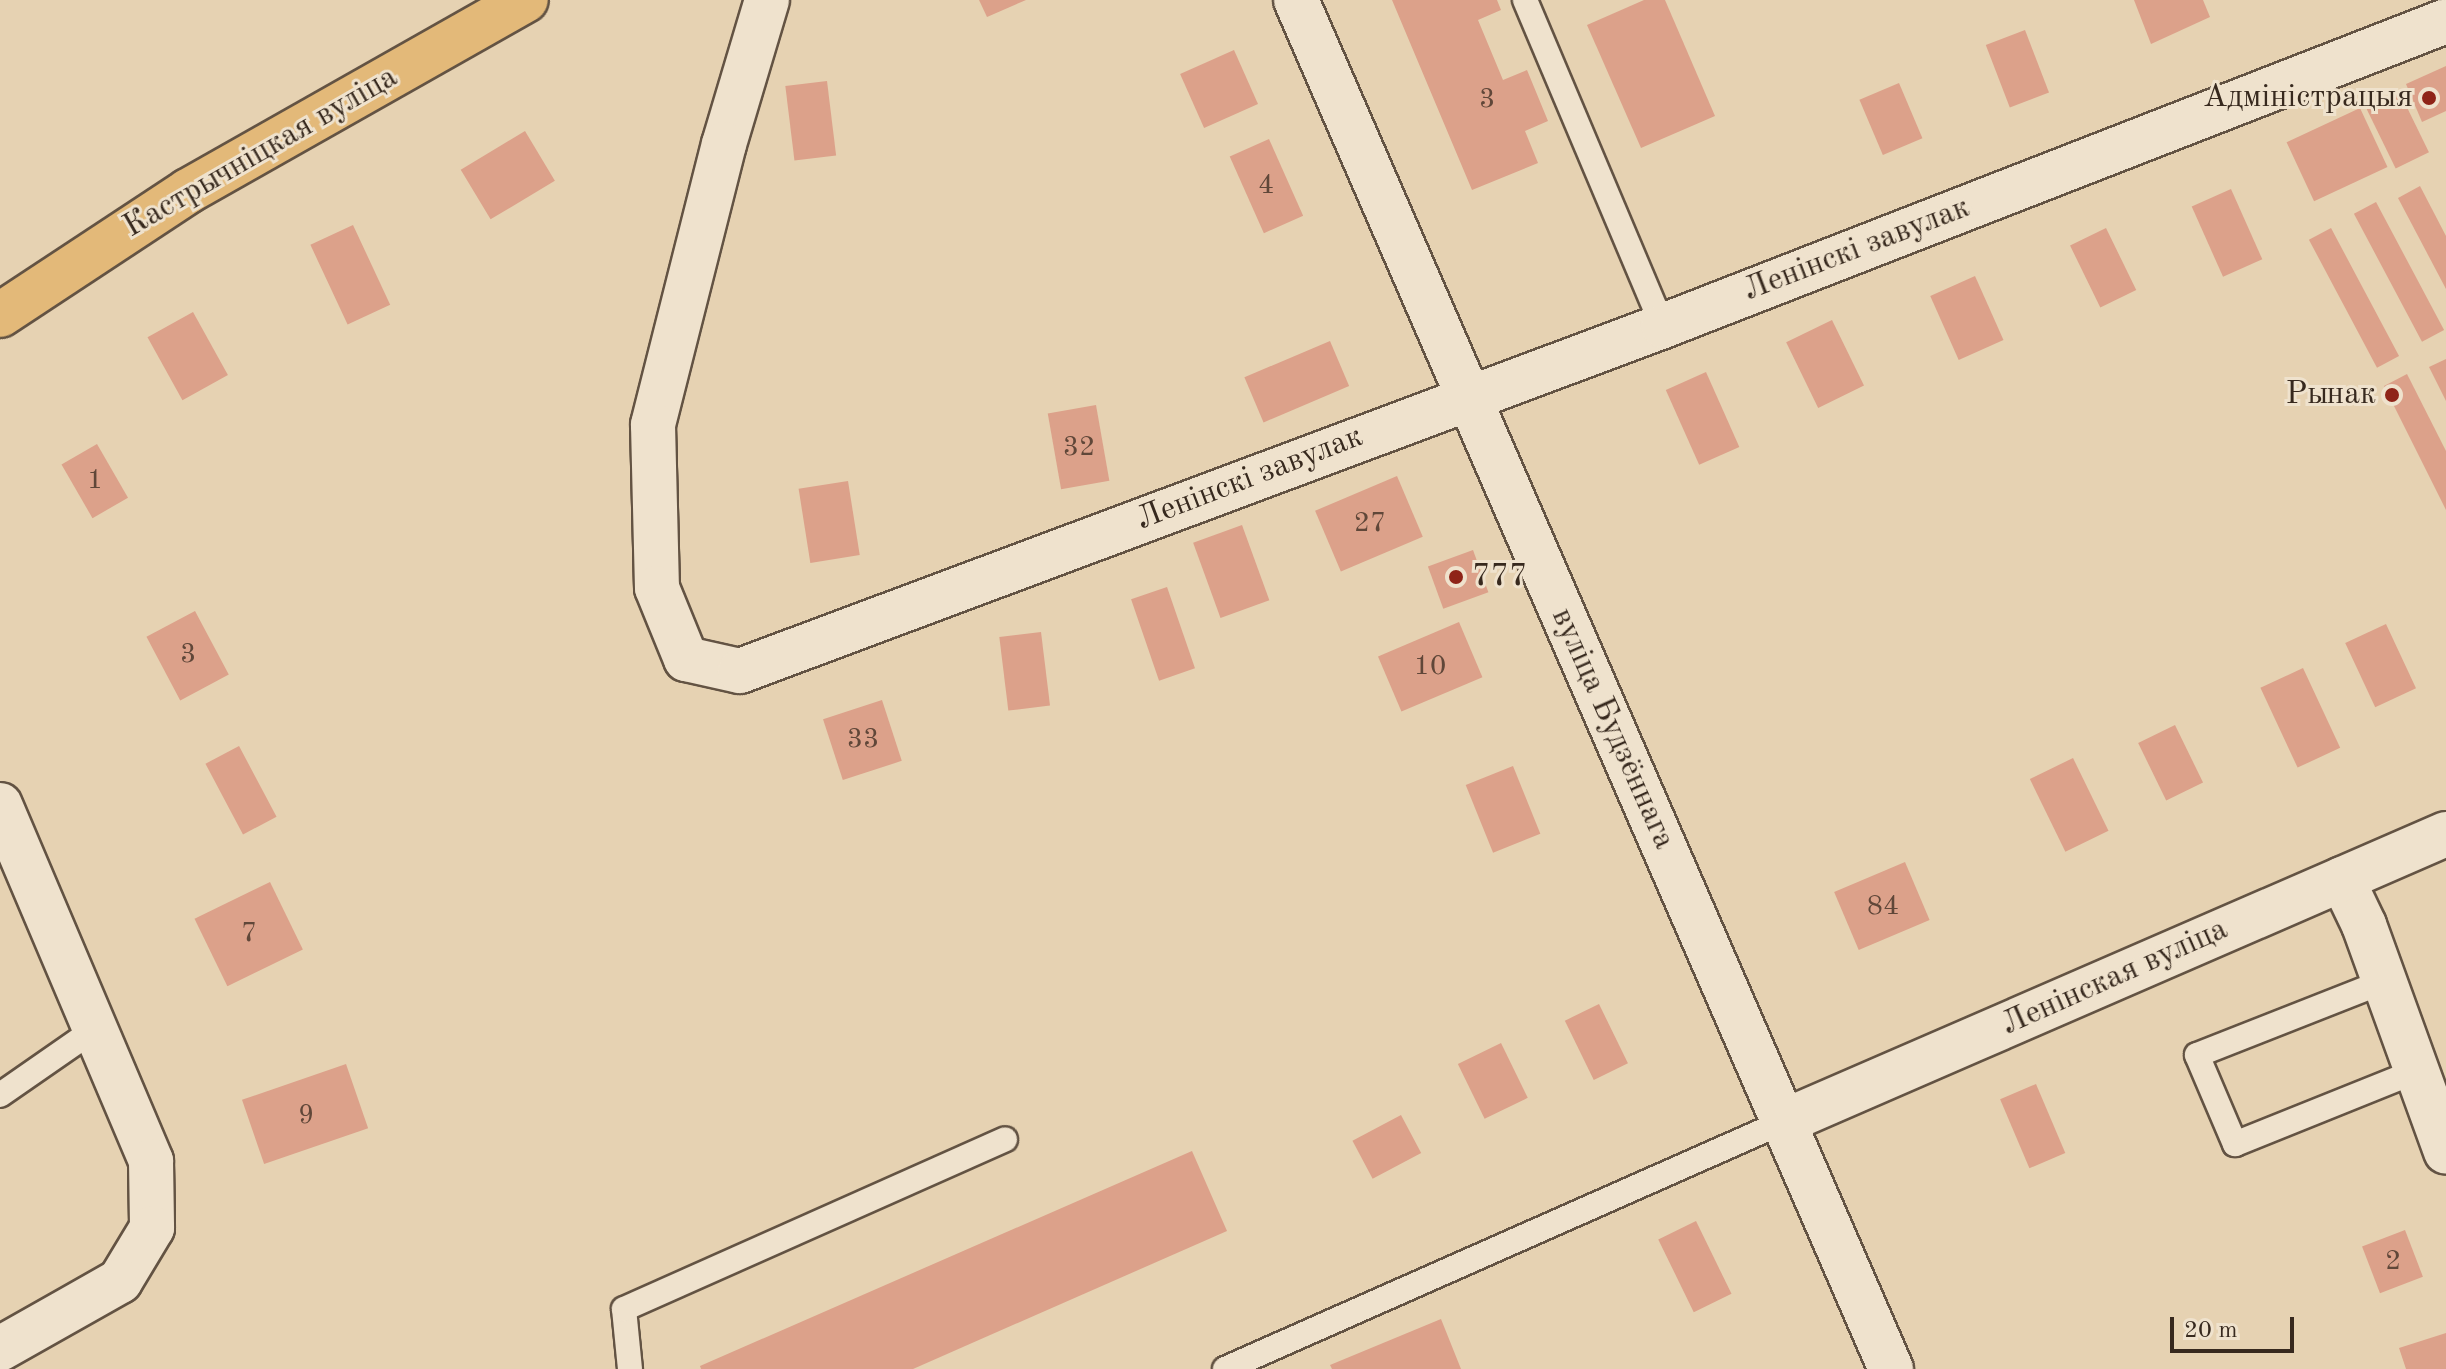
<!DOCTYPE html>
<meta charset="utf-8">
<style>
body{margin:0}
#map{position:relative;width:2446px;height:1369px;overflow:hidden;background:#e6d2b2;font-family:"Old Standard TT",serif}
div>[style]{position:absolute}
.building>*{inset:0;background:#dca18a;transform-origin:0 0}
.roads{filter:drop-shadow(2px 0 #635343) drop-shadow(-2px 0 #635343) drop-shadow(0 2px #635343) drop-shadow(0 -2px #635343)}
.lane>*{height:24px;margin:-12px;padding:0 12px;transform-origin:12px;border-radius:12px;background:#efe2cd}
.street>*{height:44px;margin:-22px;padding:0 22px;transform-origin:22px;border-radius:22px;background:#efe2cd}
.secondary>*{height:44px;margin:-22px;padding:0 22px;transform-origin:22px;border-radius:22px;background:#efe2cd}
.primary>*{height:44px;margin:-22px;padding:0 22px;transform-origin:22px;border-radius:22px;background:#e3b979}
.dots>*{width:22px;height:22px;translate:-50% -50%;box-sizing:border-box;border:4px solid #efe2cd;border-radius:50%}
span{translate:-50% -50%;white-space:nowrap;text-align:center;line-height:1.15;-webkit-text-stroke:6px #efe2cd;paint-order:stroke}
.number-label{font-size:28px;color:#604739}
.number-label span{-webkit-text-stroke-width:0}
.poi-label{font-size:32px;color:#37291e}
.right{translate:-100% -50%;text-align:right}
.left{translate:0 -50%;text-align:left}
.street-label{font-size:32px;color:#37291e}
.scale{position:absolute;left:2170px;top:1317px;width:124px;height:36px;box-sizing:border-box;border:4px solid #37291e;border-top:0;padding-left:10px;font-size:24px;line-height:28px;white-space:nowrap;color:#37291e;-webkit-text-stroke:6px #efe2cd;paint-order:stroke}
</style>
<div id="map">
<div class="building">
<div style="clip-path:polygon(979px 0,1026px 0,987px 17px)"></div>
<div style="clip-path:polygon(1392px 0,1497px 0,1501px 10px,1478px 20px,1503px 80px,1527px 70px,1548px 121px,1525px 131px,1538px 163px,1472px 190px)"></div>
<div style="clip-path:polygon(1644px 0,1665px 0,1715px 116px,1641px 148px,1587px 25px)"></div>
<div style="clip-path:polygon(2134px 0,2203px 0,2210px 17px,2151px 44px)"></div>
<div style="left:2025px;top:30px;width:67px;height:42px;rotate:69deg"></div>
<div style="left:1234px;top:50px;width:59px;height:59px;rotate:66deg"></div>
<div style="clip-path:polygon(2446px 66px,2446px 111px,2422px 122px,2406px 84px)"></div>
<div style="left:827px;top:81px;width:75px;height:42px;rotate:83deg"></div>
<div style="left:1899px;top:83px;width:60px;height:43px;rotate:67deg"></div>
<div style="left:2400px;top:93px;width:66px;height:37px;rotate:64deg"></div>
<div style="left:2360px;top:108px;width:65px;height:81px;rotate:65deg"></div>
<div style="left:525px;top:131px;width:58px;height:75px;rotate:59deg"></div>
<div style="left:1269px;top:139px;width:84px;height:43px;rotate:66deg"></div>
<div style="clip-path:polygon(2420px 186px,2446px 236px,2446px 289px,2398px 198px)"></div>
<div style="left:2231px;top:189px;width:77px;height:43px;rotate:66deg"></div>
<div style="left:2376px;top:202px;width:145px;height:25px;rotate:62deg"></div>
<div style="left:353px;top:225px;width:88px;height:47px;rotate:65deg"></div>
<div style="left:2106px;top:228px;width:69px;height:40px;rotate:64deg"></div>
<div style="left:2331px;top:228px;width:145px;height:25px;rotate:62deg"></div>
<div style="left:1975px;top:276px;width:70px;height:49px;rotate:66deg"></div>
<div style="left:193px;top:312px;width:72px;height:52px;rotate:61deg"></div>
<div style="left:1832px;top:320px;width:73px;height:51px;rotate:64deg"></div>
<div style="left:1330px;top:341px;width:49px;height:93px;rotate:67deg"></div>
<div style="clip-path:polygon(2446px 359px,2446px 401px,2429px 367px)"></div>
<div style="left:1706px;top:372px;width:82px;height:44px;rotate:66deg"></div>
<div style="clip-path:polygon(2407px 374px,2446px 451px,2446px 510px,2384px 386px)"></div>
<div style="left:1096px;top:405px;width:77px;height:49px;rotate:80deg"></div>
<div style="left:97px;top:444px;width:62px;height:41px;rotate:60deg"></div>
<div style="left:1397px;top:476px;width:66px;height:89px;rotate:67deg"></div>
<div style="left:848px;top:481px;width:75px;height:50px;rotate:81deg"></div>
<div style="left:1242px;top:525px;width:80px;height:52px;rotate:70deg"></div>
<div style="left:1473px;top:550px;width:45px;height:48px;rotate:70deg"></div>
<div style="left:1167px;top:587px;width:86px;height:38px;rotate:71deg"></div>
<div style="left:195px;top:611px;width:72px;height:55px;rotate:62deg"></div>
<div style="left:1459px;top:622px;width:60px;height:88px;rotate:67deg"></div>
<div style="left:2386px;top:624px;width:71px;height:45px;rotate:65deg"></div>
<div style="left:1041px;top:632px;width:74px;height:42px;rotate:83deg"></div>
<div style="left:2303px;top:668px;width:88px;height:47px;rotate:65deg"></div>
<div style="left:882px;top:700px;width:64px;height:62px;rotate:72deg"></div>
<div style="left:2175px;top:725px;width:64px;height:41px;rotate:64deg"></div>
<div style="left:239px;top:746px;width:80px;height:38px;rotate:62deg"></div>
<div style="left:2073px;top:758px;width:81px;height:48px;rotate:64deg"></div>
<div style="left:1513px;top:766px;width:73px;height:51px;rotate:68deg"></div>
<div style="left:1905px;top:862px;width:63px;height:77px;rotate:67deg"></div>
<div style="left:270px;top:882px;width:75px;height:84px;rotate:64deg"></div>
<div style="left:1599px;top:1004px;width:66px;height:38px;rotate:64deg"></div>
<div style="left:1501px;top:1043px;width:61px;height:48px;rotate:64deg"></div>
<div style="left:346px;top:1064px;width:68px;height:110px;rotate:71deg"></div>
<div style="left:2036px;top:1084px;width:75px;height:39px;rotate:67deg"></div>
<div style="left:1401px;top:1115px;width:43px;height:55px;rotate:62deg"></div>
<div style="clip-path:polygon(1192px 1151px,1227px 1231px,913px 1369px,701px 1369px,700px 1366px)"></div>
<div style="left:1696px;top:1221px;width:81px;height:42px;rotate:64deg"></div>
<div style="left:2405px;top:1230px;width:50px;height:46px;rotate:69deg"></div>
<div style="clip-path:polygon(1441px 1319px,1461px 1369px,1332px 1369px,1330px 1365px)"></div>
<div style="clip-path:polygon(2446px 1333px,2446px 1369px,2406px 1369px,2399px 1348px)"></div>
</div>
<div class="roads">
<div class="lane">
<div style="left:1525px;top:0;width:354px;rotate:67.1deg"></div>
<div style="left:2385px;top:981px;width:202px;rotate:158.5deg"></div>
<div style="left:2197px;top:1055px;width:97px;rotate:66.9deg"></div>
<div style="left:2235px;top:1144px;width:196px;rotate:-21.9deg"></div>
<div style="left:0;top:1095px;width:116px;rotate:-34.8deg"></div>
<div style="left:630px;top:1369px;width:60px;rotate:-95.7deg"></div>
<div style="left:624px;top:1309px;width:417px;rotate:-24deg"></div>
<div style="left:1225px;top:1369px;width:610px;rotate:-23.88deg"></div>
</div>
<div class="street">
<div style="left:767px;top:0;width:150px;rotate:106.6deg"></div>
<div style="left:724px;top:144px;width:290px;rotate:104.2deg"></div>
<div style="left:653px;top:425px;width:163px;rotate:88.6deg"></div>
<div style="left:657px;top:588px;width:77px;rotate:67.8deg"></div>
<div style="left:686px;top:659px;width:55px;rotate:12.5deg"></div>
<div style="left:740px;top:671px;width:985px;rotate:-20.49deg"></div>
<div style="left:1663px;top:326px;width:840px;rotate:-21.28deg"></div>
<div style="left:0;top:805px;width:387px;rotate:67deg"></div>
<div style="left:151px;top:1161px;width:67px;rotate:89.1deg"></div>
<div style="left:152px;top:1228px;width:62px;rotate:121.1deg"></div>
<div style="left:120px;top:1281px;width:138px;rotate:150.5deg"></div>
<div style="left:2342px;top:879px;width:51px;rotate:64.4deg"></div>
<div style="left:2364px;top:925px;width:241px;rotate:70.1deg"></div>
<div style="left:1783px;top:1122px;width:723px;rotate:-23.48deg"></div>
</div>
<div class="secondary">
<div style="left:1296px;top:0;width:1493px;rotate:66.51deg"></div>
</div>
<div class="primary">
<div style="left:0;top:315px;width:225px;rotate:-33.4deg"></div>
<div style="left:188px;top:191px;width:388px;rotate:-29.5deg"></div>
</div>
</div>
<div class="dots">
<div style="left:2429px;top:98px;background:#8f2418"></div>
<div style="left:2392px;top:395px;background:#8f2418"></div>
<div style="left:1456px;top:577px;background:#8f2418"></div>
</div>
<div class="number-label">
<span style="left:1487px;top:100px">3</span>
<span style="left:1266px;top:186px">4</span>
<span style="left:1079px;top:448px">32</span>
<span style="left:95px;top:481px">1</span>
<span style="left:1370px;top:524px">27</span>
<span style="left:188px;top:655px">3</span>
<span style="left:1430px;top:667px">10</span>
<span style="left:863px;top:740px">33</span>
<span style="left:1883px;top:907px">84</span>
<span style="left:249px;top:934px">7</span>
<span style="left:306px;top:1116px">9</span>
<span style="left:2393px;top:1262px">2</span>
</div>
<div class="poi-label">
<span class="right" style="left:2413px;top:98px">Адміністрацыя</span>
<span class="right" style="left:2376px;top:395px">Рынак</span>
<span class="left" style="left:1472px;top:577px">777</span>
</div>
<div class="street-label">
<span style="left:261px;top:153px;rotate:-30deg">Кастрычніцкая вуліца</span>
<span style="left:1857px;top:250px;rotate:-21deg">Ленінскі завулак</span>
<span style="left:1250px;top:479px;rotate:-21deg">Ленінскі завулак</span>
<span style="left:1612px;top:729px;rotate:66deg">вуліца Будзённага</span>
<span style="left:2115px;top:978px;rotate:-24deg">Ленінская вуліца</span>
</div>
<div class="scale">20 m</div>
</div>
